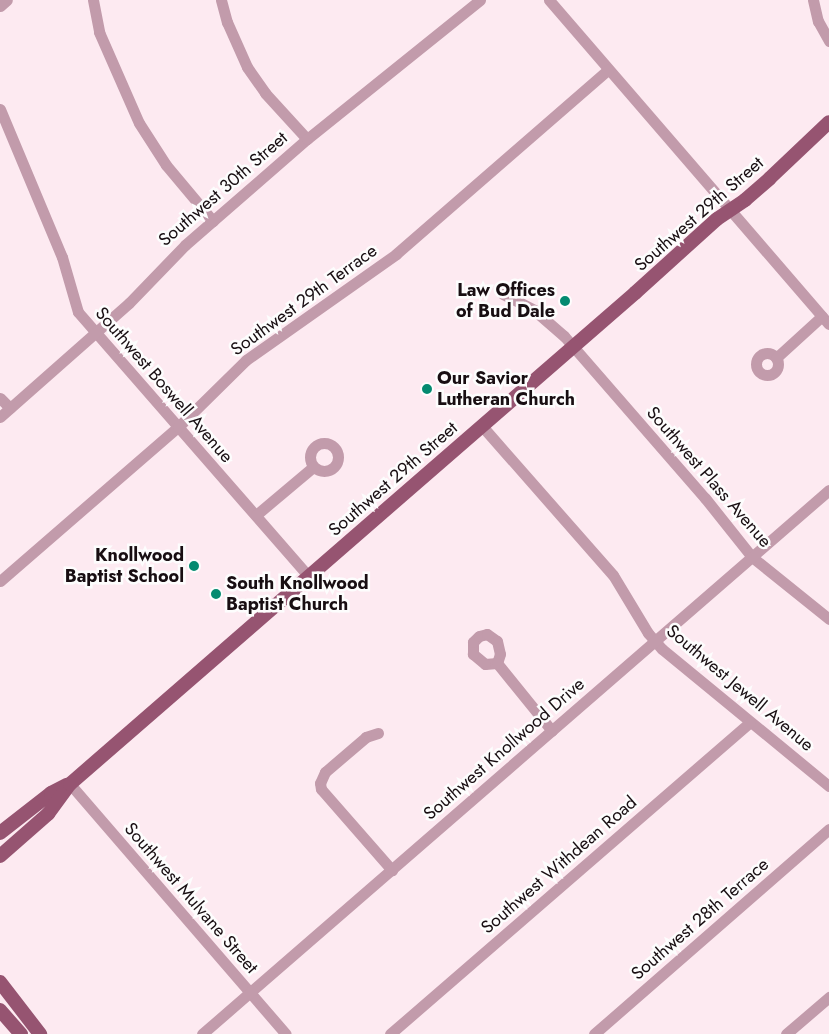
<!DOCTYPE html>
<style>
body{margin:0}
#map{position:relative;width:829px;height:1034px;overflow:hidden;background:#fdeaf1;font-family:Jost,sans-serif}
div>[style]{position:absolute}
.minor>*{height:11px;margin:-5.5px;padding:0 5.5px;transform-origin:5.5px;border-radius:5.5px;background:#c29bab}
.minor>.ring{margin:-5.5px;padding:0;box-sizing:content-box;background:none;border:11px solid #c29bab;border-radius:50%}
.major>*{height:14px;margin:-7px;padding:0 7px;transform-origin:7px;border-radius:7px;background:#965471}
.dots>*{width:14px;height:14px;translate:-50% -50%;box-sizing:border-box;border:2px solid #fdfdfd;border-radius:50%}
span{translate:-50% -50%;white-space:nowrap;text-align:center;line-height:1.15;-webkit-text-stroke:5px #fdfdfd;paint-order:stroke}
.street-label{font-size:18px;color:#180e12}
.poi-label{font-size:18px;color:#180e12;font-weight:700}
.right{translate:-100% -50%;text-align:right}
.left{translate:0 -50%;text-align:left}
</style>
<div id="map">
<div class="minor">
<div style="left:93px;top:0;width:33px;rotate:79deg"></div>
<div style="left:99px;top:32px;width:99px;rotate:66.3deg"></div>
<div style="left:139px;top:123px;width:50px;rotate:57.3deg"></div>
<div style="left:166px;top:165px;width:73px;rotate:50deg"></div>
<div style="left:221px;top:0;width:23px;rotate:75deg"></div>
<div style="left:227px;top:22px;width:49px;rotate:66deg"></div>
<div style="left:247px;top:67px;width:32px;rotate:55deg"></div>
<div style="left:265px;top:93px;width:62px;rotate:47.6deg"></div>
<div style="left:549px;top:0;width:428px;rotate:49.2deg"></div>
<div style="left:813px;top:0;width:22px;rotate:77deg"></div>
<div style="left:818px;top:21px;width:23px;rotate:61deg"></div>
<div style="left:0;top:6px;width:9px;rotate:-41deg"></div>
<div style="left:0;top:109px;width:160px;rotate:67.3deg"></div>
<div style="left:62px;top:257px;width:57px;rotate:73.8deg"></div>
<div style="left:78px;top:312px;width:352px;rotate:48.9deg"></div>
<div style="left:503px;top:294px;width:35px;rotate:27deg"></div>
<div style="left:534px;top:310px;width:40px;rotate:41deg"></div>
<div style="left:564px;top:336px;width:215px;rotate:49deg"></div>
<div style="left:705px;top:498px;width:75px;rotate:51.5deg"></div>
<div style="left:752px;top:557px;width:99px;rotate:38.8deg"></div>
<div class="ring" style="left:756px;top:353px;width:11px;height:11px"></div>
<div style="left:776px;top:358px;width:62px;rotate:-42.4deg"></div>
<div style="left:0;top:398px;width:14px;rotate:45deg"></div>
<div style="left:0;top:417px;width:172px;rotate:-41.5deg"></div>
<div style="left:129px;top:303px;width:81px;rotate:-46deg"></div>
<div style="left:185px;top:245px;width:162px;rotate:-41deg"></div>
<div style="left:307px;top:139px;width:222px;rotate:-38.8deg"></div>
<div style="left:482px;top:426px;width:198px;rotate:48.7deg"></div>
<div style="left:613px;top:575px;width:68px;rotate:58.9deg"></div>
<div style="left:648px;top:633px;width:21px;rotate:49deg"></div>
<div style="left:662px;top:649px;width:216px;rotate:39.4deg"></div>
<div class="ring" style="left:310px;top:443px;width:17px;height:17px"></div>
<div style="left:256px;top:515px;width:75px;rotate:-40.1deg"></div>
<div style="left:0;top:581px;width:235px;rotate:-40.9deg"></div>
<div style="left:178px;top:427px;width:95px;rotate:-44.6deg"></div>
<div style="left:246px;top:360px;width:184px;rotate:-35.2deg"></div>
<div style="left:396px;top:254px;width:281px;rotate:-41deg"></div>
<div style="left:497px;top:663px;width:12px;rotate:175deg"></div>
<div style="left:485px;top:664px;width:16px;rotate:-140deg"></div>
<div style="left:473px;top:654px;width:12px;rotate:-90deg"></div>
<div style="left:473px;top:642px;width:8px;rotate:-45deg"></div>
<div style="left:479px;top:636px;width:8px;rotate:-14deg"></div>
<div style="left:487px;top:634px;width:12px;rotate:35deg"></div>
<div style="left:497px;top:641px;width:13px;rotate:77deg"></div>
<div style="left:500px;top:654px;width:9px;rotate:108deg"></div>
<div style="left:497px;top:663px;width:87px;rotate:51deg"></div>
<div style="left:378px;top:733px;width:13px;rotate:162deg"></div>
<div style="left:366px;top:737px;width:54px;rotate:139.5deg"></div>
<div style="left:325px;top:772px;width:12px;rotate:114deg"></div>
<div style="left:320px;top:783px;width:6px;rotate:81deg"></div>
<div style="left:321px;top:789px;width:108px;rotate:48.8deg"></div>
<div style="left:70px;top:784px;width:330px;rotate:49.2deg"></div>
<div style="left:202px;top:1034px;width:830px;rotate:-40.95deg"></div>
<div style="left:390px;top:1034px;width:476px;rotate:-40.9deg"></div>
<div style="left:594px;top:1034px;width:312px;rotate:-41.1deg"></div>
<div style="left:786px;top:1034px;width:57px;rotate:-40.7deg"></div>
</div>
<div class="major">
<div style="left:0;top:833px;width:65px;rotate:-38.1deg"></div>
<div style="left:51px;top:793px;width:18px;rotate:-27deg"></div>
<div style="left:0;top:856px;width:64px;rotate:-41.2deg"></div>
<div style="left:48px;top:814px;width:37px;rotate:-54deg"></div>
<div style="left:70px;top:784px;width:749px;rotate:-40.99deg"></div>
<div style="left:635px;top:293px;width:110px;rotate:-42.1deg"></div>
<div style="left:717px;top:219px;width:34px;rotate:-34deg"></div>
<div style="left:745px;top:200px;width:33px;rotate:-41deg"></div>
<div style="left:770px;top:178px;width:81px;rotate:-43.5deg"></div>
<div style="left:0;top:982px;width:66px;rotate:52.4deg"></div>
<div style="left:0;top:1010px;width:32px;rotate:49deg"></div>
</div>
<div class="dots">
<div style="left:565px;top:301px;background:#048a70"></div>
<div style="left:427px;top:389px;background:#048a70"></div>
<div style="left:194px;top:566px;background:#048a70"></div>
<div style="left:216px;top:594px;background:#048a70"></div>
</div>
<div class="street-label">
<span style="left:223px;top:189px;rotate:-41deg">Southwest 30th Street</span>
<span style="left:699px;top:214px;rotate:-41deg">Southwest 29th Street</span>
<span style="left:304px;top:300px;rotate:-36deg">Southwest 29th Terrace</span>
<span style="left:164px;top:385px;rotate:49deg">Southwest Boswell Avenue</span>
<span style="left:709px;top:477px;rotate:49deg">Southwest Plass Avenue</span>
<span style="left:393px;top:479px;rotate:-41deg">Southwest 29th Street</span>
<span style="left:740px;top:688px;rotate:40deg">Southwest Jewell Avenue</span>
<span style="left:504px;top:749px;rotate:-41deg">Southwest Knollwood Drive</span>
<span style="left:559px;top:865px;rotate:-41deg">Southwest Withdean Road</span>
<span style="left:191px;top:898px;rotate:49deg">Southwest Mulvane Street</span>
<span style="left:700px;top:919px;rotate:-41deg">Southwest 28th Terrace</span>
</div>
<div class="poi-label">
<span class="right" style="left:555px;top:301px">Law Offices<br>of Bud Dale</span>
<span class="left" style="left:437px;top:389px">Our Savior<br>Lutheran Church</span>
<span class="right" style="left:184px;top:566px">Knollwood<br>Baptist School</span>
<span class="left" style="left:226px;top:594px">South Knollwood<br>Baptist Church</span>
</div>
</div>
